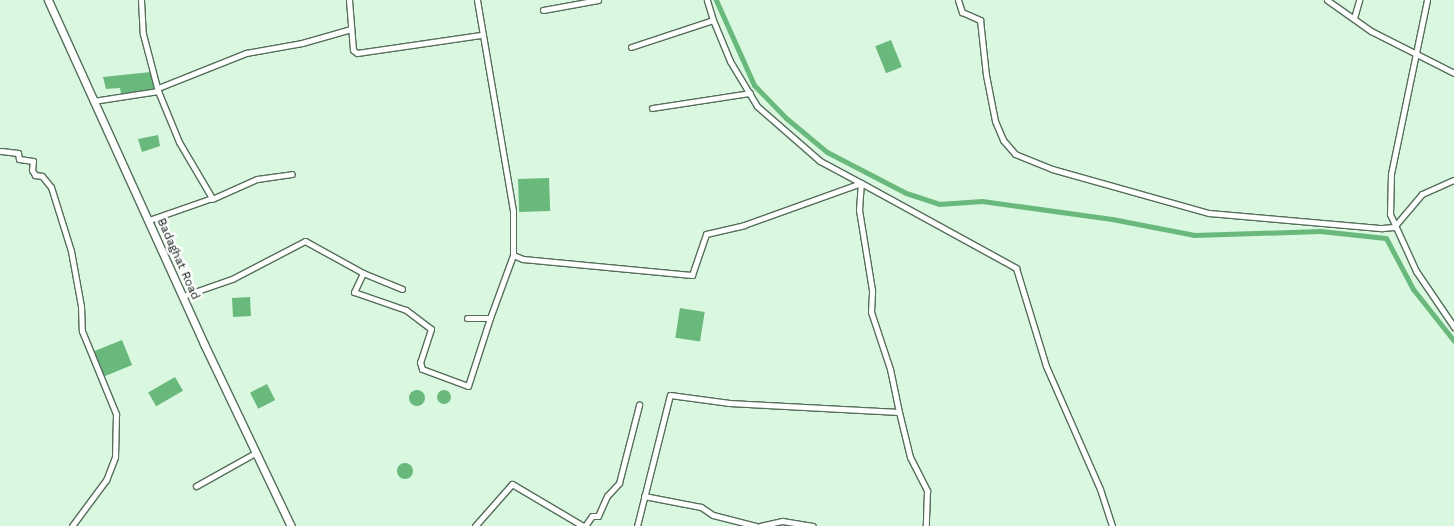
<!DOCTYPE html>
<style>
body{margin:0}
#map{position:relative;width:1454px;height:526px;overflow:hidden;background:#daf7df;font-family:"Work Sans",sans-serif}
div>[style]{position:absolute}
.water>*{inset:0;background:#69b97c;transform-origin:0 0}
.round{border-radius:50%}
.canal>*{height:5px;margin:-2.5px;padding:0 2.5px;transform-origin:2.5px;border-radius:2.5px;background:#69b97c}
.roads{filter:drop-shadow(1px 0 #556e5a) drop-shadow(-1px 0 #556e5a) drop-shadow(0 1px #556e5a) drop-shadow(0 -1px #556e5a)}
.minor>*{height:5px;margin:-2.5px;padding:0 2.5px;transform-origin:2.5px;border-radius:2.5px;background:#fff}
.major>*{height:7px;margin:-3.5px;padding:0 3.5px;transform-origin:3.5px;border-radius:3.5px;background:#fff}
span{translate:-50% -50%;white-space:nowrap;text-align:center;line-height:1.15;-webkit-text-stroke:5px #fff;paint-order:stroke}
.street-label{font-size:12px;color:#101a12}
</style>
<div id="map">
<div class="water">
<div style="left:891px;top:40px;width:29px;height:17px;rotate:68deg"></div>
<div style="clip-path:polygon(151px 72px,154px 90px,121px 94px,120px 88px,106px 89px,103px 77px)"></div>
<div style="clip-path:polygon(158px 135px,160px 146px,142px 152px,138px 139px)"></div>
<div style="left:549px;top:178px;width:33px;height:31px;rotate:88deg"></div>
<div style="left:250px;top:297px;width:19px;height:18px;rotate:87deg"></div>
<div style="left:680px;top:308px;width:25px;height:30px;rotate:9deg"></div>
<div style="left:122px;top:340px;width:27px;height:31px;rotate:68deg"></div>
<div style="left:175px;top:377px;width:16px;height:31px;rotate:60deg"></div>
<div style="left:267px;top:384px;width:18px;height:19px;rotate:63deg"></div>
<div class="round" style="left:437px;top:390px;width:14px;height:14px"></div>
<div class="round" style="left:409px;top:390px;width:16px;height:16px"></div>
<div class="round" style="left:397px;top:463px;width:16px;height:16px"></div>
</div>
<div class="canal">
<div style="left:716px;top:0;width:93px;rotate:65.9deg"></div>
<div style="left:754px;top:85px;width:46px;rotate:45.9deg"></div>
<div style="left:786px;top:118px;width:53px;rotate:39.7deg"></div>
<div style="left:827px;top:152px;width:89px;rotate:27.4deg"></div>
<div style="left:906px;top:193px;width:35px;rotate:18deg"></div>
<div style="left:939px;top:204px;width:43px;rotate:-4deg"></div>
<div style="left:982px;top:201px;width:131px;rotate:7.9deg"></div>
<div style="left:1112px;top:219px;width:84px;rotate:11deg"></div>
<div style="left:1194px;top:235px;width:126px;rotate:-1.8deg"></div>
<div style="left:1320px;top:231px;width:66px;rotate:6.1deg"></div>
<div style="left:1386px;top:238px;width:58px;rotate:62.1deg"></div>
<div style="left:1413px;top:289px;width:66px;rotate:51.7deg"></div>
</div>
<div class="roads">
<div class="minor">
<div style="left:141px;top:0;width:34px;rotate:87deg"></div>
<div style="left:143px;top:34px;width:59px;rotate:75.3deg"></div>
<div style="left:158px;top:91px;width:55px;rotate:67.6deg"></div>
<div style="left:179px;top:142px;width:65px;rotate:59.5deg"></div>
<div style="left:212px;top:198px;width:67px;rotate:160.8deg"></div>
<div style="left:349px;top:0;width:50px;rotate:85.4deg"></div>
<div style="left:353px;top:50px;width:5px;rotate:37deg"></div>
<div style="left:357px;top:53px;width:125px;rotate:-8.3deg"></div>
<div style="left:477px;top:0;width:214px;rotate:80.3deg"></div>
<div style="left:513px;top:211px;width:44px;rotate:90deg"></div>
<div style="left:958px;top:0;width:13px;rotate:72deg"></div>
<div style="left:962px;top:12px;width:20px;rotate:24deg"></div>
<div style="left:980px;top:20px;width:55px;rotate:83.8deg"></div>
<div style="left:986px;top:75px;width:47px;rotate:78.9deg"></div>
<div style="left:995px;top:121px;width:21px;rotate:67deg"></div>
<div style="left:1003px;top:140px;width:18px;rotate:49deg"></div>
<div style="left:1015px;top:154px;width:40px;rotate:22deg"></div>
<div style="left:1052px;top:169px;width:163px;rotate:15.7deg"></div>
<div style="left:1209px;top:213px;width:174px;rotate:5deg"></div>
<div style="left:1382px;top:228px;width:12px;rotate:-5deg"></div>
<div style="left:1394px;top:227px;width:43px;rotate:-49.7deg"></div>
<div style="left:1422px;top:194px;width:35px;rotate:-24deg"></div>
<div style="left:1327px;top:0;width:54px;rotate:35.2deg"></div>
<div style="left:1371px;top:31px;width:93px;rotate:26.8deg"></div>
<div style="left:1427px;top:0;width:178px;rotate:101.7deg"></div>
<div style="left:1391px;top:174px;width:40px;rotate:91.4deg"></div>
<div style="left:1390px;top:214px;width:63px;rotate:65.5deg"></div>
<div style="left:1416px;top:271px;width:68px;rotate:55.8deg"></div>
<div style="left:543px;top:10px;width:56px;rotate:-10.3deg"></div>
<div style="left:1354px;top:18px;width:19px;rotate:-74deg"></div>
<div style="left:631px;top:47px;width:86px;rotate:-18.2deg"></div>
<div style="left:713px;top:20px;width:21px;rotate:-107deg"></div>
<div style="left:158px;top:88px;width:95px;rotate:-21.7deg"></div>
<div style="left:246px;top:53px;width:57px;rotate:-10.1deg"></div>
<div style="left:302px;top:43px;width:51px;rotate:-15.9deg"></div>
<div style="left:93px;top:101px;width:66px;rotate:-8.7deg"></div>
<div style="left:652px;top:108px;width:99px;rotate:-8.7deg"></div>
<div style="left:1px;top:151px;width:17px;rotate:7deg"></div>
<div style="left:18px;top:153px;width:6px;rotate:81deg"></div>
<div style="left:19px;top:159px;width:14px;rotate:8deg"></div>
<div style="left:33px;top:161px;width:9px;rotate:96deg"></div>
<div style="left:32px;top:170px;width:6px;rotate:59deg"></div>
<div style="left:35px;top:175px;width:7px;rotate:8deg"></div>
<div style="left:42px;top:176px;width:14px;rotate:51deg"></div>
<div style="left:51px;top:187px;width:67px;rotate:72.6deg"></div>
<div style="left:71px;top:251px;width:56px;rotate:79.7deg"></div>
<div style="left:81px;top:306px;width:25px;rotate:88deg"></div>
<div style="left:82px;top:331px;width:90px;rotate:67.7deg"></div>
<div style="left:116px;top:414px;width:43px;rotate:91.3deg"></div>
<div style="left:115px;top:457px;width:25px;rotate:111deg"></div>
<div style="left:106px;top:480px;width:57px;rotate:126.5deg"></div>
<div style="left:212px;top:199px;width:49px;rotate:-24deg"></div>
<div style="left:257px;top:179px;width:35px;rotate:-8deg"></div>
<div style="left:363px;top:273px;width:21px;rotate:115deg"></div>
<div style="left:354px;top:292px;width:55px;rotate:19.1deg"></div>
<div style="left:406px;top:310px;width:31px;rotate:37deg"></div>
<div style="left:431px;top:329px;width:35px;rotate:108deg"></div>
<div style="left:420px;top:362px;width:7px;rotate:74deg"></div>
<div style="left:422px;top:369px;width:49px;rotate:20.3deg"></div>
<div style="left:468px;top:386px;width:71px;rotate:-72.1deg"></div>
<div style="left:183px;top:296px;width:52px;rotate:-19.1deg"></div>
<div style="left:232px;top:279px;width:82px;rotate:-27.5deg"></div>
<div style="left:305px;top:241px;width:66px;rotate:28.9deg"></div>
<div style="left:363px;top:273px;width:42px;rotate:22.3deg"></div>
<div style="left:467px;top:318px;width:23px"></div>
<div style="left:490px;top:318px;width:67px;rotate:-69.9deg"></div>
<div style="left:513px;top:255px;width:11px;rotate:22deg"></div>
<div style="left:523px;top:259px;width:170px;rotate:5.4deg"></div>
<div style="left:692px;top:275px;width:43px;rotate:-71.1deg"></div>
<div style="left:706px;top:234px;width:39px;rotate:-13deg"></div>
<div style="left:744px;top:225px;width:124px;rotate:-19.7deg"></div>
<div style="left:861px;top:183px;width:47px;rotate:-151.8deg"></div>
<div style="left:820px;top:161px;width:84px;rotate:-138.9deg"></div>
<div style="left:757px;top:106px;width:52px;rotate:-121deg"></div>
<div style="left:730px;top:61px;width:44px;rotate:-112.5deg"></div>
<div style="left:899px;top:412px;width:44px;rotate:-101.8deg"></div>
<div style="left:890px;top:369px;width:60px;rotate:-108.4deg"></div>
<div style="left:871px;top:312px;width:22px;rotate:-87deg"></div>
<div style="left:872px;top:290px;width:81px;rotate:-99.2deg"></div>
<div style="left:859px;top:210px;width:27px;rotate:-86deg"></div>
<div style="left:861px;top:183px;width:177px;rotate:28.7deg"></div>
<div style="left:1016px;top:268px;width:102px;rotate:73deg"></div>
<div style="left:1046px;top:366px;width:134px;rotate:66.3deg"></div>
<div style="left:1100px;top:489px;width:39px;rotate:72deg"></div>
<div style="left:196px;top:486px;width:68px;rotate:-29.2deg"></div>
<div style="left:644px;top:496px;width:58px;rotate:10.9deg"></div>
<div style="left:701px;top:507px;width:14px;rotate:34deg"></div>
<div style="left:713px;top:515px;width:44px;rotate:14.3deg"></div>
<div style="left:475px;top:526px;width:56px;rotate:-48.6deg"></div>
<div style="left:512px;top:484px;width:82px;rotate:30.6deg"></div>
<div style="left:585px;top:526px;width:12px;rotate:-55deg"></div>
<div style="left:592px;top:516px;width:6px"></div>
<div style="left:598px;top:516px;width:22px;rotate:-66deg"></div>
<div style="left:607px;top:496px;width:18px;rotate:-47deg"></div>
<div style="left:619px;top:483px;width:81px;rotate:-75.6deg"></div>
<div style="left:637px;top:526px;width:135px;rotate:-75.9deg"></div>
<div style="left:670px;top:395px;width:60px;rotate:7.7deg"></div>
<div style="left:729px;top:403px;width:170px;rotate:3deg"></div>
<div style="left:899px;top:412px;width:46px;rotate:76.3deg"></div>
<div style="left:910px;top:457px;width:38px;rotate:63deg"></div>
<div style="left:927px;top:491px;width:35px;rotate:92deg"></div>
<div style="left:760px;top:526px;width:23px;rotate:-13deg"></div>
<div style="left:782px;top:521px;width:31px;rotate:9deg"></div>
</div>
<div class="major">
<div style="left:48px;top:0;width:378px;rotate:65.6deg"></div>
<div style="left:204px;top:344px;width:202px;rotate:64.5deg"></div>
</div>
</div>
<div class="street-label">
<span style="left:178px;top:259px;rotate:66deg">Badaghat Road</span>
</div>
</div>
